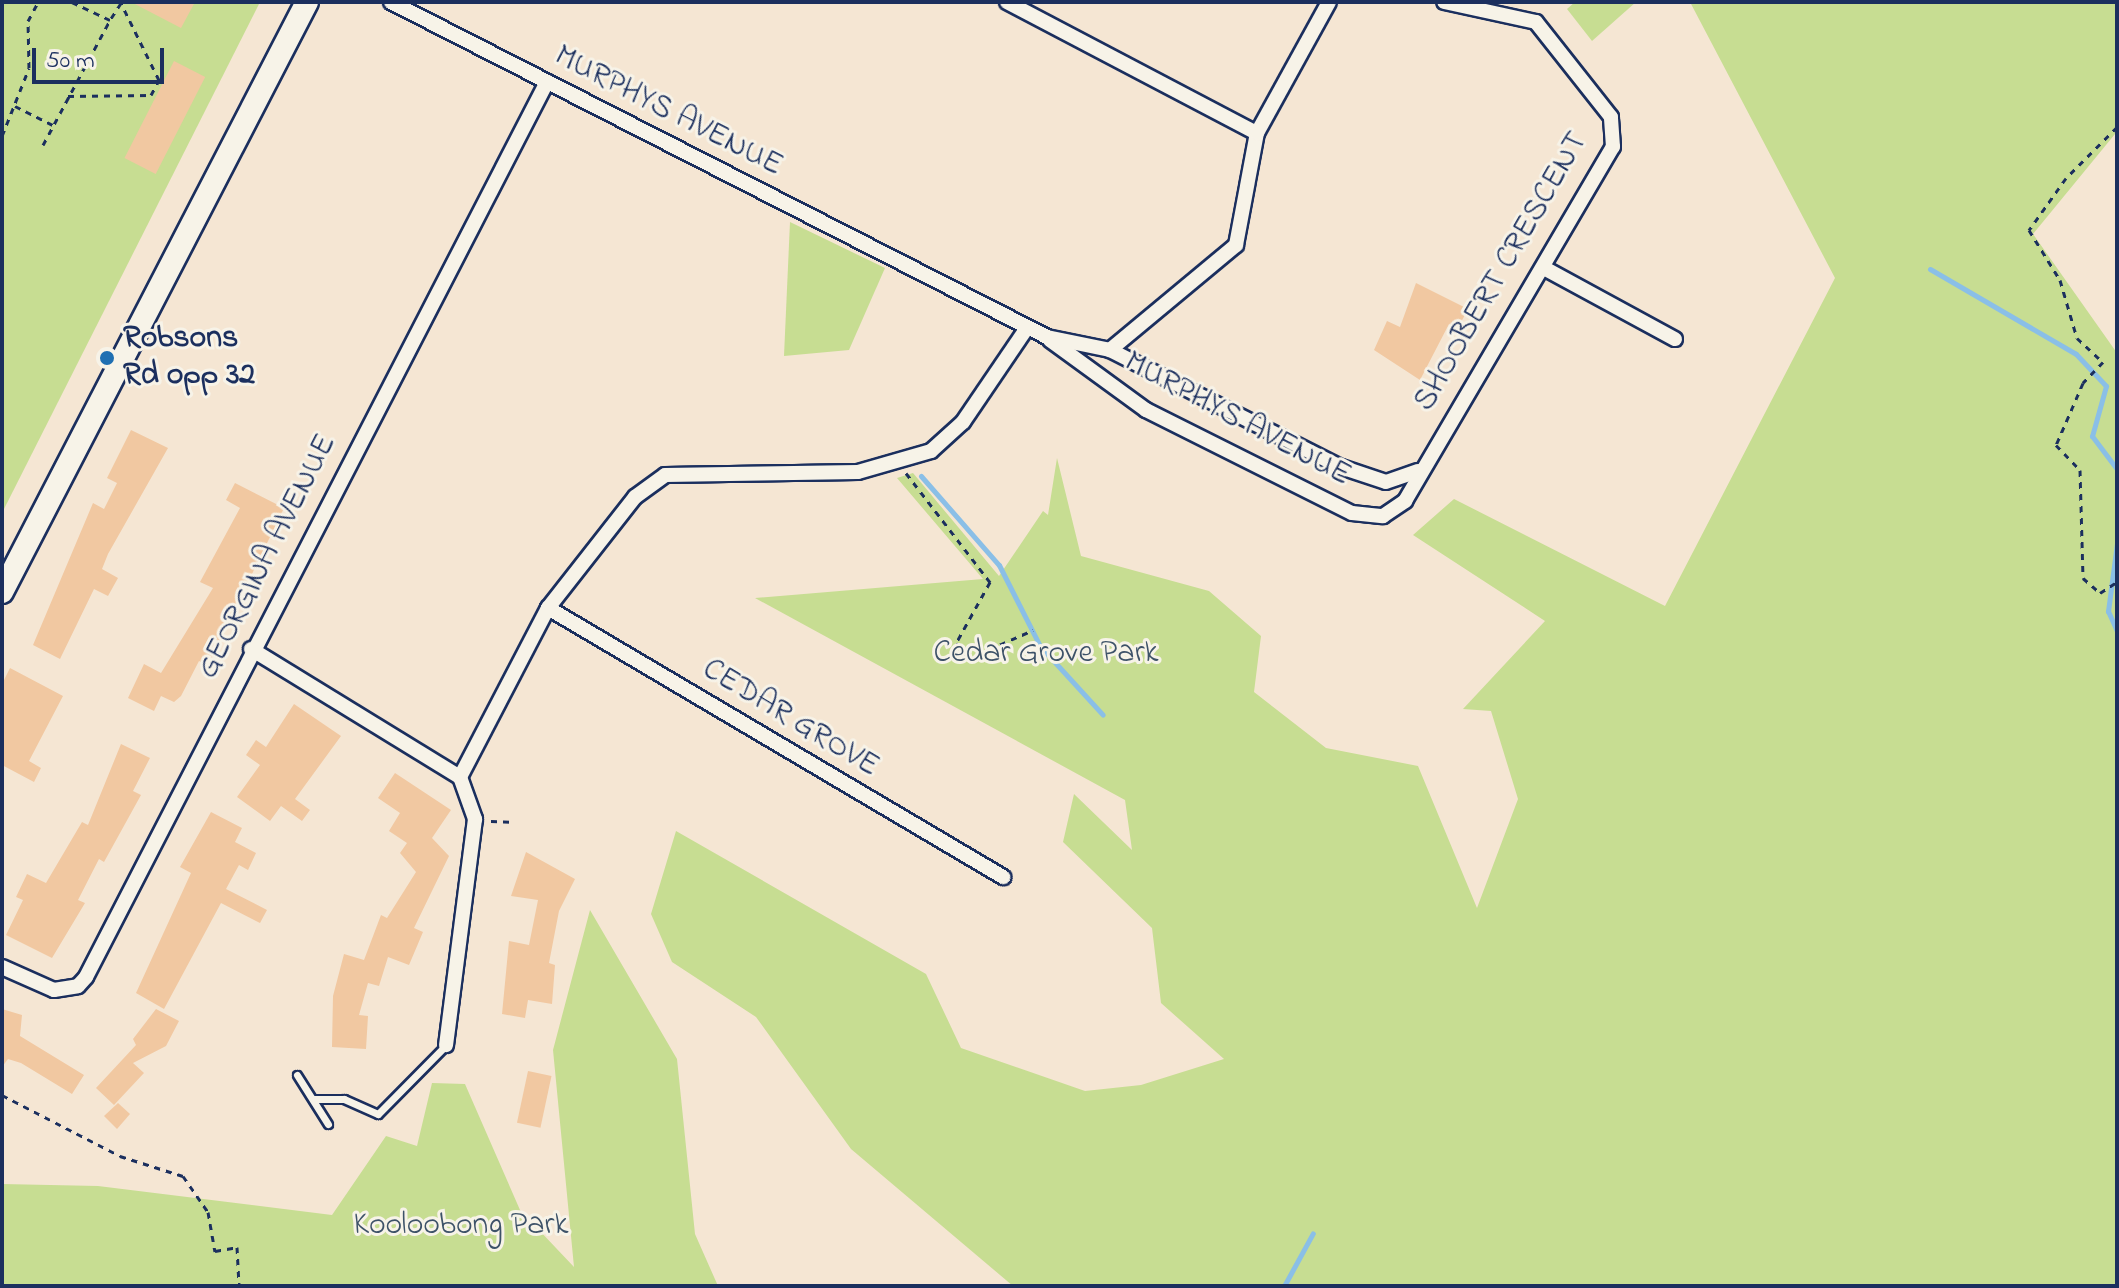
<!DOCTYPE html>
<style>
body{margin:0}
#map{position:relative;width:2119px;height:1288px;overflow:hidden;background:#f5e6d3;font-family:"Indie Flower",sans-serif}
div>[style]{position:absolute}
.green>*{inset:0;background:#c7dd92}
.stream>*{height:5px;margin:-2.5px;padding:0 2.5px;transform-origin:2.5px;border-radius:2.5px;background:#8abfe7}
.building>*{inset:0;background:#f1c8a1;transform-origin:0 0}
.path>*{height:3px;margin-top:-1.5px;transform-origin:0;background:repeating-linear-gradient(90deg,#1b2f5e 0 6px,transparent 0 12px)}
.roads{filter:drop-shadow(2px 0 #1b2f5e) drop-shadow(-2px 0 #1b2f5e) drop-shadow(0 2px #1b2f5e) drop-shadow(0 -2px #1b2f5e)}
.lane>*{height:7px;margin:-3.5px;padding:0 3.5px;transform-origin:3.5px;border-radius:3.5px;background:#f7f3e8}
.street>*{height:14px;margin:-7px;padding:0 7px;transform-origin:7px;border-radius:7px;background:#f7f3e8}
.secondary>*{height:22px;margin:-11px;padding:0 11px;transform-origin:11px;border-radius:11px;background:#f7f3e8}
.dots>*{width:22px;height:22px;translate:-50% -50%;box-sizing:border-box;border:4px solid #f7f3e8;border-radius:50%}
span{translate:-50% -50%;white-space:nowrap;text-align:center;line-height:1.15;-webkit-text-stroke:6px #f7f3e8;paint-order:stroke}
.street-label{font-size:32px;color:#1b2f5e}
.poi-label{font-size:32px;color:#1b2f5e;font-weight:700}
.left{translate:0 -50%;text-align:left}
.park-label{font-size:32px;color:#3d5268}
.frame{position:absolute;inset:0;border:4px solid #1b2f5e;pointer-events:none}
.scale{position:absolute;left:32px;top:48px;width:132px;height:36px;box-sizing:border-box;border:4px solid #1b2f5e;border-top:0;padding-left:10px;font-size:24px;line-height:28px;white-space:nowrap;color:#1b2f5e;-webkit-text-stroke:6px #f7f3e8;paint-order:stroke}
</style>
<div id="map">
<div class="green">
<div style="clip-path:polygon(2px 2px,260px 2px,2px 513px)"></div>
<div style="clip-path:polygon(1575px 2px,1636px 2px,1592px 41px,1567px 9px)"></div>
<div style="clip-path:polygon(1690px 2px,2117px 2px,2115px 134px,2033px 234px,2117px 353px,2117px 1286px,1013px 1286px,851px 1149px,756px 1017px,672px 962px,651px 914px,676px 831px,926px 974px,961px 1048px,1085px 1091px,1141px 1085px,1224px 1059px,1161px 1003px,1152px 928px,1063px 842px,1074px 794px,1132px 850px,1125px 800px,755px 598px,983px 579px,897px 478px,913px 473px,999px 576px,1043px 511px,1048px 515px,1057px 458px,1081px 556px,1209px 591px,1261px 636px,1254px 692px,1326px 748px,1418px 766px,1477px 908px,1518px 799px,1491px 711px,1463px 709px,1545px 621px,1413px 535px,1454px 499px,1665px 606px,1835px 278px)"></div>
<div style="clip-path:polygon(790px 222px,885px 268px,849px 350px,784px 356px)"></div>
<div style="clip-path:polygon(590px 910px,677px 1059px,695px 1234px,718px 1286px,2px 1286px,2px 1184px,98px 1186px,332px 1215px,386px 1136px,417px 1146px,432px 1083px,465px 1084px,520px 1210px,574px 1267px,553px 1050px)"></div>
</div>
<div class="stream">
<div style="left:1930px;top:269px;width:169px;rotate:30.2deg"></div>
<div style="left:2076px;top:354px;width:44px;rotate:46.8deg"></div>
<div style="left:2106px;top:386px;width:52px;rotate:105.6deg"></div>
<div style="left:2092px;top:436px;width:41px;rotate:52.9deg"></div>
<div style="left:921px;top:476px;width:118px;rotate:48.8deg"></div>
<div style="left:999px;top:565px;width:91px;rotate:63.2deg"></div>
<div style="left:1040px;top:646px;width:93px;rotate:47.6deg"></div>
<div style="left:2117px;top:543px;width:69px;rotate:97.5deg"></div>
<div style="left:2108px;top:611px;width:22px;rotate:66deg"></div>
<div style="left:1284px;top:1286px;width:60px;rotate:-61.3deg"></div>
</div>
<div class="building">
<div style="clip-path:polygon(131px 2px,195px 2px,181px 28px)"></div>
<div style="left:174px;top:61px;width:35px;height:109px;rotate:27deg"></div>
<div style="clip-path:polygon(1416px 283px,1468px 309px,1458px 328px,1449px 324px,1420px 380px,1374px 350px,1387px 321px,1400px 327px)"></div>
<div style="clip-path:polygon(131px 430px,168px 448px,108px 554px,102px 569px,118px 578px,108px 596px,94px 589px,60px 659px,33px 645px,93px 503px,104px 509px,117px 483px,107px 478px)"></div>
<div style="clip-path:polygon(235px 483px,284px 508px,208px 665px,199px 661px,181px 696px,174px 702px,161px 696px,154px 711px,128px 698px,144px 664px,161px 673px,213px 588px,200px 582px,240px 508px,226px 500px)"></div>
<div style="clip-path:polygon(10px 668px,63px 696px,29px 761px,41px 768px,34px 782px,2px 765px,2px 684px)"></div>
<div style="clip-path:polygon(294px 704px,341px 736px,295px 799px,310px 810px,302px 821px,281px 806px,270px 821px,237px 797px,260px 765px,246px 755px,256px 740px,266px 747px)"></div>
<div style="clip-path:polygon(121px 744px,150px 758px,133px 791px,141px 795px,104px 862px,99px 859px,78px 900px,85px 903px,52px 958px,6px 935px,23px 900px,16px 897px,27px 874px,46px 883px,82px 822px,88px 825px)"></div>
<div style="clip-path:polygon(395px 773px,451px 810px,432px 838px,449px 856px,414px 928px,423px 932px,409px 965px,388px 957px,379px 986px,368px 983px,359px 1015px,368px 1016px,366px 1049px,332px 1047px,333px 996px,344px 954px,364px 960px,381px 915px,387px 918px,416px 872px,400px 853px,407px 843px,389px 831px,400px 813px,378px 798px)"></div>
<div style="clip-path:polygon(211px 812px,242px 828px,235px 842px,256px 853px,248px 870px,239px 865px,226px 889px,267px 910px,260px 923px,221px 903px,164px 1009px,136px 993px,191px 873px,180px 867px)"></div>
<div style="clip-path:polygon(526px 852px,575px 879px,559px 911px,549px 963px,555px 965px,552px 1004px,528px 1000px,525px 1018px,502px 1014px,509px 941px,529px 945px,538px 900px,511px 896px)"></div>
<div style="clip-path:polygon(2px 1009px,22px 1015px,20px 1036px,84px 1075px,72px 1094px,21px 1063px,8px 1059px,2px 1067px)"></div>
<div style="clip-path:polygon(156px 1009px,179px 1021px,166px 1046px,133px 1063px,144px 1073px,114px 1105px,96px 1088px,136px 1045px,133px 1039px)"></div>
<div style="left:528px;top:1071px;width:24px;height:53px;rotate:12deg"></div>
<div style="clip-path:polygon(118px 1103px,130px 1114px,117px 1129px,104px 1116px)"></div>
</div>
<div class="path">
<div style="left:68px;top:96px;width:83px;rotate:-0.7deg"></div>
<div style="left:151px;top:95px;width:17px;rotate:-62deg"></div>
<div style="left:159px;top:80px;width:86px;rotate:-116.3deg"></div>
<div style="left:121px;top:3px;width:20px;rotate:123deg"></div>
<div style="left:15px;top:106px;width:42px;rotate:26.6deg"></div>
<div style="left:2117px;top:127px;width:72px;rotate:135deg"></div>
<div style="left:2066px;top:178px;width:64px;rotate:125.4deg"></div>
<div style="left:2029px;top:230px;width:59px;rotate:58.2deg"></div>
<div style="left:2060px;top:280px;width:60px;rotate:73.7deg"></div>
<div style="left:2077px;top:338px;width:35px;rotate:43deg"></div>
<div style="left:2103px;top:362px;width:29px;rotate:134deg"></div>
<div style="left:2083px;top:383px;width:68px;rotate:113.5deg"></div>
<div style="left:2056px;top:445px;width:35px;rotate:46deg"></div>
<div style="left:2080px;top:470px;width:108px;rotate:88.4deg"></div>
<div style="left:2083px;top:578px;width:23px;rotate:41deg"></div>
<div style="left:2100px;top:593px;width:20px;rotate:-33deg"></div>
<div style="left:2px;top:136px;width:73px;rotate:-68.3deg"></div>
<div style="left:29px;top:68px;width:47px;rotate:-91.2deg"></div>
<div style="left:28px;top:21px;width:21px;rotate:-62deg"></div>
<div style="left:43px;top:145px;width:142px;rotate:-61.8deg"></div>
<div style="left:110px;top:20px;width:42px;rotate:-154.7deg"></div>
<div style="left:906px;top:473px;width:138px;rotate:52.4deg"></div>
<div style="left:990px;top:582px;width:70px;rotate:119.1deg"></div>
<div style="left:956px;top:643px;width:19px;rotate:55deg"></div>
<div style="left:967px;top:659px;width:72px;rotate:-23.7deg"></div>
<div style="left:491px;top:821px;width:23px;rotate:2deg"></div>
<div style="left:2px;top:1095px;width:133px;rotate:27.3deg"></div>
<div style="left:120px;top:1156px;width:66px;rotate:17.6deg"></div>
<div style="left:183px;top:1176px;width:44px;rotate:55.2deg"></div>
<div style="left:208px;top:1212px;width:40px;rotate:80deg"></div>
<div style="left:215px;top:1251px;width:22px;rotate:-10deg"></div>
<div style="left:237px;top:1247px;width:39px;rotate:87deg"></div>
</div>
<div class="roads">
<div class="lane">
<div style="left:297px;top:1075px;width:58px;rotate:57.7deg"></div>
<div style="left:313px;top:1099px;width:31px"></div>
<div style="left:344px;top:1099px;width:37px;rotate:24deg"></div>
<div style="left:378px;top:1114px;width:97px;rotate:-45.4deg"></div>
</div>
<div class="street">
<div style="left:391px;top:2px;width:737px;rotate:27.05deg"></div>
<div style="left:1047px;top:337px;width:64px;rotate:11.7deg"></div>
<div style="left:1110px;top:350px;width:259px;rotate:26.9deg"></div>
<div style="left:1341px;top:467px;width:47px;rotate:18.4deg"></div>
<div style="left:1386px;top:482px;width:34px;rotate:-19deg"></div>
<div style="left:1007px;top:2px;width:282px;rotate:27.7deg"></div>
<div style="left:1544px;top:268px;width:149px;rotate:28.5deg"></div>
<div style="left:1050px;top:340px;width:119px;rotate:36.1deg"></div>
<div style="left:1146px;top:410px;width:230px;rotate:26.6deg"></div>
<div style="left:1352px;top:513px;width:31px;rotate:6deg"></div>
<div style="left:1383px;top:516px;width:27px;rotate:-34deg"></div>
<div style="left:1405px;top:501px;width:411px;rotate:-59.6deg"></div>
<div style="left:1613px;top:147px;width:30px;rotate:-94deg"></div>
<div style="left:1611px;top:117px;width:121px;rotate:-128.3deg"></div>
<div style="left:1536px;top:22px;width:94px;rotate:-167.7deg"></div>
<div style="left:1110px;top:350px;width:164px;rotate:-39.8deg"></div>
<div style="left:1236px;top:245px;width:114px;rotate:-79.4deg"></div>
<div style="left:1257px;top:133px;width:149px;rotate:-61.2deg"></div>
<div style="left:548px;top:608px;width:529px;rotate:30.59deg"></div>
<div style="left:251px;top:649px;width:245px;rotate:31.5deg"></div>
<div style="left:460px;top:777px;width:45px;rotate:70.3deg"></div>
<div style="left:475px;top:819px;width:228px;rotate:97.3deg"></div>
<div style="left:460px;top:777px;width:191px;rotate:-62.5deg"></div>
<div style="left:548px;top:608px;width:141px;rotate:-51.9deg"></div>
<div style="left:635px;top:497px;width:37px;rotate:-36deg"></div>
<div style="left:665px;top:475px;width:193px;rotate:-0.9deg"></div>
<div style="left:858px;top:472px;width:76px;rotate:-16deg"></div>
<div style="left:931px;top:451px;width:43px;rotate:-42.2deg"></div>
<div style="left:963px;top:422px;width:114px;rotate:-55.8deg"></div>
<div style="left:2px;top:967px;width:57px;rotate:23.9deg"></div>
<div style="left:54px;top:990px;width:24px;rotate:-9deg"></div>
<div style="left:78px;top:986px;width:12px;rotate:-48deg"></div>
<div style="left:86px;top:977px;width:1007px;rotate:-62.75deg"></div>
</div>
<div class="secondary">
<div style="left:2px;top:592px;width:664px;rotate:-62.66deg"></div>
</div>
</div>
<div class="dots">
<div style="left:107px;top:358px;background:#1f6fb2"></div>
</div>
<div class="street-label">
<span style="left:668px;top:112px;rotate:27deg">MURPHYS AVENUE</span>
<span style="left:1502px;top:272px;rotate:-60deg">SHOOBERT CRESCENT</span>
<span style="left:1237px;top:420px;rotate:28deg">MURPHYS AVENUE</span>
<span style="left:268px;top:557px;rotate:-63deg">GEORGINA AVENUE</span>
<span style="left:790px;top:719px;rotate:31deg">CEDAR GROVE</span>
</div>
<div class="poi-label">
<span class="left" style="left:123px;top:358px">Robsons<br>Rd opp 32</span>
</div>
<div class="park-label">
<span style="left:1046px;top:654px">Cedar Grove Park</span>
<span style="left:461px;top:1226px">Kooloobong Park</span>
</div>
<div class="frame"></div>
<div class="scale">50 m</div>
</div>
